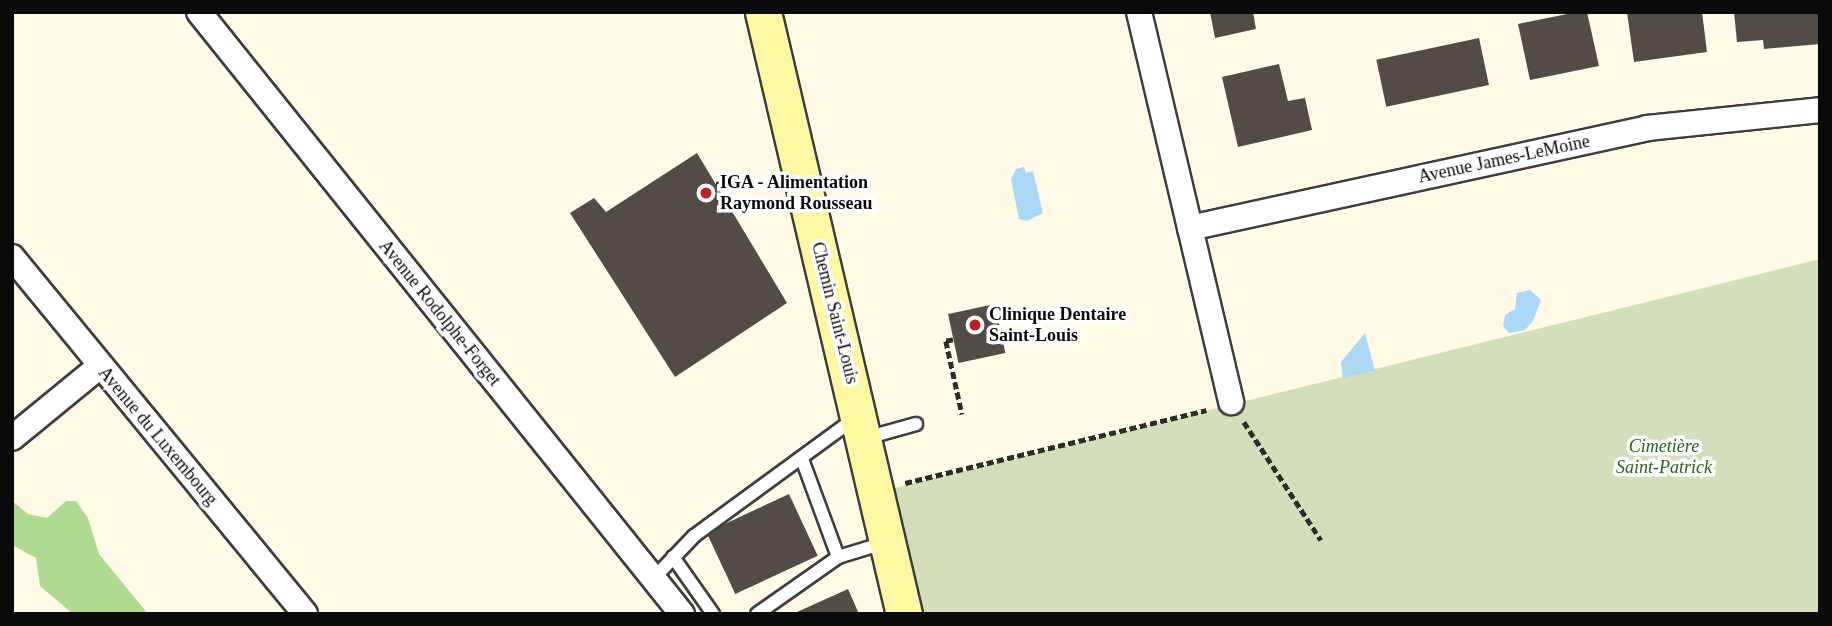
<!DOCTYPE html>
<meta charset="utf-8">
<style>
body{margin:0}
#map{position:relative;width:1832px;height:626px;overflow:hidden;background:#fffbe7;font-family:Georgia,serif}
div>[style]{position:absolute}
.forest>*{inset:0;background:#afda91}
.cemetery>*{inset:0;background:#d2dfba}
.water>*{inset:0;background:#abd8f7}
.building>*{inset:0;background:#534c46;transform-origin:0 0}
.path>*{height:4.5px;margin-top:-2.25px;transform-origin:0;background:repeating-linear-gradient(90deg,#2c2c2c 0 7px,transparent 0 10.5px)}
.roads{filter:drop-shadow(2px 0 #3d3d3d) drop-shadow(-2px 0 #3d3d3d) drop-shadow(0 2px #3d3d3d) drop-shadow(0 -2px #3d3d3d)}
.lane>*{height:12px;margin:-6px;padding:0 6px;transform-origin:6px;border-radius:6px;background:#fff}
.street>*{height:24px;margin:-12px;padding:0 12px;transform-origin:12px;border-radius:12px;background:#fff}
.secondary>*{height:35px;margin:-17.5px;padding:0 17.5px;transform-origin:17.5px;border-radius:17.5px;background:#fff7a2}
.dots>*{width:19px;height:19px;translate:-50% -50%;box-sizing:border-box;border:4px solid #fff;border-radius:50%}
span{translate:-50% -50%;white-space:nowrap;text-align:center;line-height:1.15;-webkit-text-stroke:7px #fff;paint-order:stroke}
.street-label{font-size:18px;color:#0a0a0a}
.poi-label{font-size:18px;color:#0a0a0a;font-weight:700}
.left{translate:0 -50%;text-align:left}
.park-label{font-size:18px;color:#27621b;font-style:italic}
.frame{position:absolute;inset:0;border:14px solid #0a0a0a;pointer-events:none}
</style>
<div id="map">
<div class="forest">
<div style="clip-path:polygon(12px 501px,28px 514px,47px 518px,66px 501px,76px 501px,88px 518px,99px 554px,148px 614px,73px 614px,40px 586px,36px 558px,12px 545px)"></div>
</div>
<div class="cemetery">
<div style="clip-path:polygon(1820px 259px,1820px 614px,904px 614px,878px 492px)"></div>
</div>
<div class="water">
<div style="clip-path:polygon(1024px 167px,1026px 173px,1033px 171px,1043px 213px,1027px 221px,1019px 219px,1011px 179px,1016px 169px)"></div>
<div style="clip-path:polygon(1530px 290px,1541px 300px,1533px 321px,1525px 330px,1509px 333px,1503px 326px,1505px 315px,1515px 309px,1517px 293px)"></div>
<div style="clip-path:polygon(1365px 333px,1375px 370px,1343px 378px,1341px 362px)"></div>
</div>
<div class="building">
<div style="clip-path:polygon(1210px 12px,1253px 12px,1256px 29px,1215px 38px)"></div>
<div style="clip-path:polygon(1577px 12px,1587px 12px,1599px 66px,1530px 80px,1518px 24px)"></div>
<div style="clip-path:polygon(1627px 12px,1702px 12px,1707px 52px,1634px 62px)"></div>
<div style="clip-path:polygon(1734px 12px,1820px 12px,1820px 44px,1764px 49px,1763px 40px,1737px 42px)"></div>
<div style="left:1479px;top:38px;width:48px;height:105px;rotate:78deg"></div>
<div style="clip-path:polygon(1279px 64px,1288px 101px,1305px 98px,1312px 130px,1238px 147px,1222px 77px)"></div>
<div style="clip-path:polygon(697px 153px,787px 303px,675px 377px,570px 213px,594px 198px,606px 212px)"></div>
<div style="left:995px;top:304px;width:50px;height:48px;rotate:78deg"></div>
<div style="left:789px;top:494px;width:68px;height:91px;rotate:65deg"></div>
<div style="clip-path:polygon(848px 589px,859px 614px,798px 614px,797px 612px)"></div>
</div>
<div class="path">
<div style="left:716px;top:184px;width:36px;rotate:-11deg"></div>
<div style="left:953px;top:340px;width:7px;rotate:172deg"></div>
<div style="left:946px;top:341px;width:75px;rotate:77.6deg"></div>
<div style="left:1244px;top:422px;width:141px;rotate:56.9deg"></div>
<div style="left:905px;top:483px;width:310px;rotate:-13.6deg"></div>
</div>
<div class="roads">
<div class="lane">
<div style="left:866px;top:438px;width:52px;rotate:-15.6deg"></div>
<div style="left:802px;top:459px;width:104px;rotate:69.8deg"></div>
<div style="left:838px;top:557px;width:48px;rotate:-16.9deg"></div>
<div style="left:673px;top:557px;width:70px;rotate:54.9deg"></div>
<div style="left:654px;top:578px;width:58px;rotate:-46.4deg"></div>
<div style="left:694px;top:536px;width:198px;rotate:-36.2deg"></div>
<div style="left:757px;top:614px;width:99px;rotate:-35.1deg"></div>
</div>
<div class="street">
<div style="left:199px;top:12px;width:772px;rotate:51.26deg"></div>
<div style="left:1139px;top:12px;width:401px;rotate:76.7deg"></div>
<div style="left:1190px;top:228px;width:468px;rotate:-12.3deg"></div>
<div style="left:1647px;top:128px;width:174px;rotate:-5.9deg"></div>
<div style="left:12px;top:257px;width:462px;rotate:50.6deg"></div>
<div style="left:12px;top:438px;width:114px;rotate:-39.3deg"></div>
</div>
<div class="secondary">
<div style="left:763px;top:12px;width:618px;rotate:76.82deg"></div>
</div>
</div>
<div class="dots">
<div style="left:706px;top:193px;background:#bb2124"></div>
<div style="left:975px;top:325px;background:#bb2124"></div>
</div>
<div class="street-label">
<span style="left:1504px;top:159px;rotate:-12deg">Avenue James-LeMoine</span>
<span style="left:440px;top:313px;rotate:51deg">Avenue Rodolphe-Forget</span>
<span style="left:835px;top:313px;rotate:76deg">Chemin Saint-Louis</span>
<span style="left:158px;top:436px;rotate:50deg">Avenue du Luxembourg</span>
</div>
<div class="poi-label">
<span class="left" style="left:720px;top:193px">IGA - Alimentation<br>Raymond Rousseau</span>
<span class="left" style="left:989px;top:325px">Clinique Dentaire<br>Saint-Louis</span>
</div>
<div class="park-label">
<span style="left:1664px;top:457px">Cimetière<br>Saint-Patrick</span>
</div>
<div class="frame"></div>
</div>
